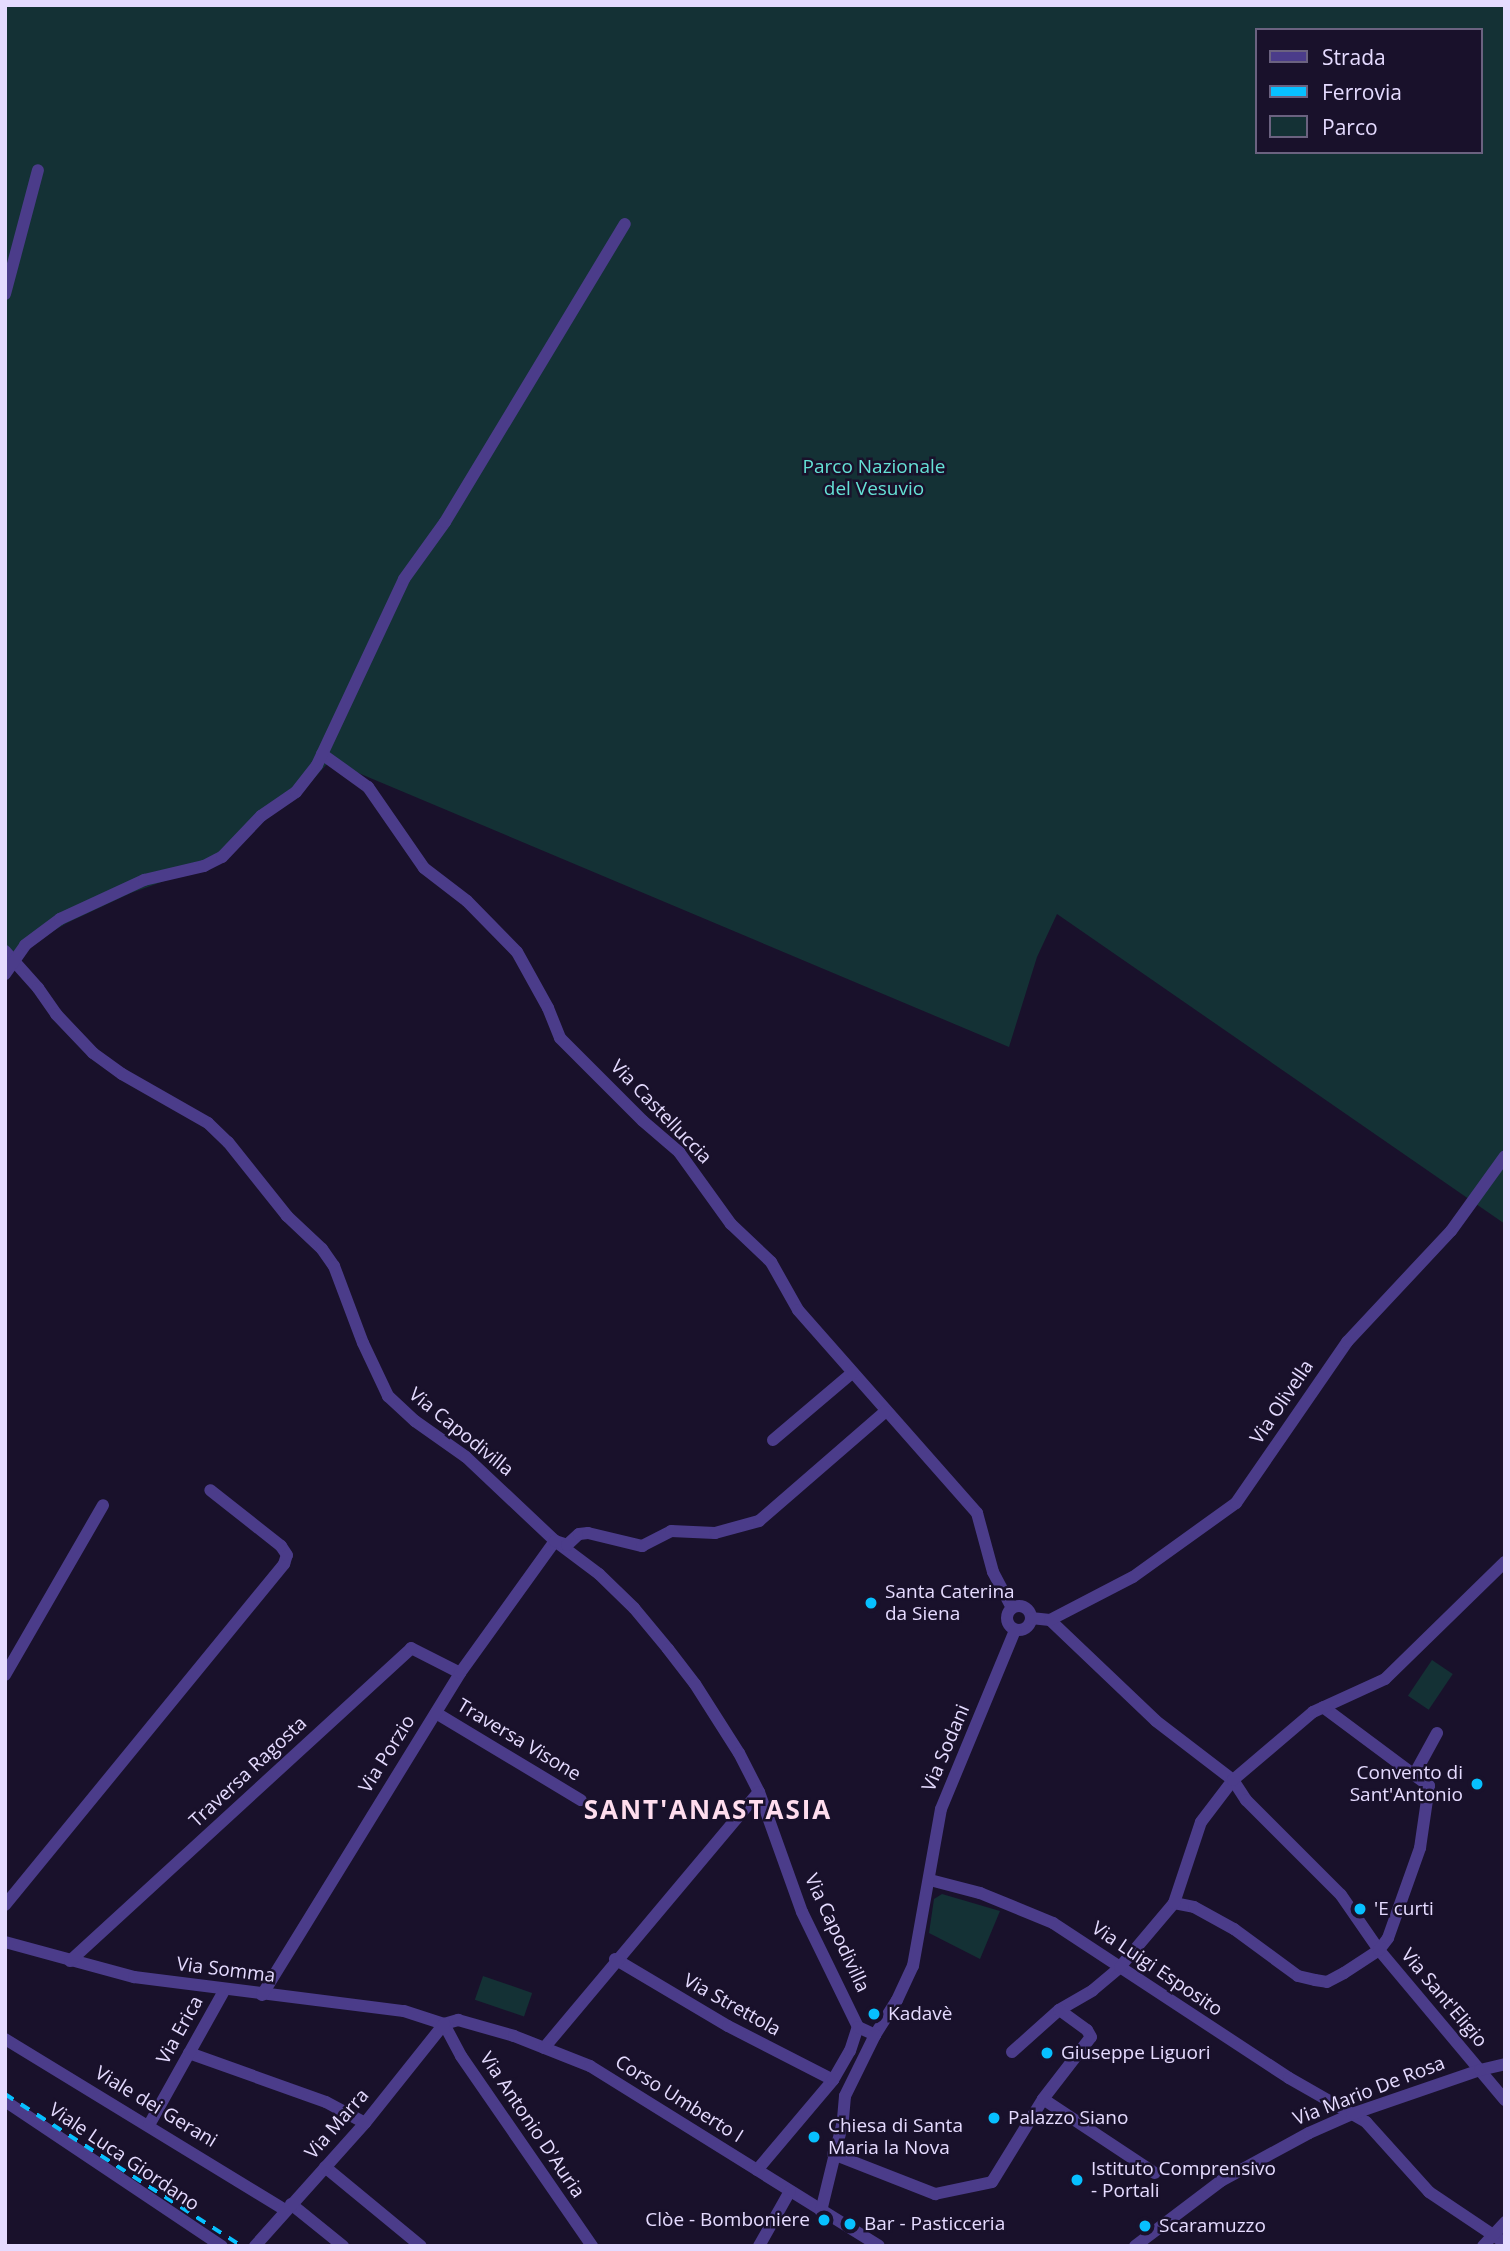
<!DOCTYPE html>
<meta charset="utf-8">
<style>
body{margin:0}
#map{position:relative;width:1510px;height:2251px;overflow:hidden;background:#19112b;font-family:"Open Sans",sans-serif}
div>[style]{position:absolute}
.green>*{inset:0;background:#143135;transform-origin:0 0}
.minor>*{height:12px;margin:-6px;padding:0 6px;transform-origin:6px;border-radius:6px;background:#4b3c8a}
.minor>.ring{margin:-6px;padding:0;box-sizing:content-box;background:none;border:12px solid #4b3c8a;border-radius:50%}
.rail>*{height:3.5px;margin-top:-1.75px;transform-origin:0;background:repeating-linear-gradient(90deg,#07c0ff 0 10px,transparent 0 19px)}
.dots>*{width:19px;height:19px;translate:-50% -50%;box-sizing:border-box;border:4px solid #19112b;border-radius:50%}
span{translate:-50% -50%;white-space:nowrap;text-align:center;line-height:1.15;-webkit-text-stroke:5px #19112b;paint-order:stroke}
.park-label{font-size:19px;color:#65e1d5}
.street-label{font-size:19px;color:#e5dbff}
.poi-label{font-size:19px;color:#e5dbff}
.left{translate:0 -50%;text-align:left}
.right{translate:-100% -50%;text-align:right}
.district-label{font-size:26px;color:#fde;font-weight:700;letter-spacing:2px}
.frame{position:absolute;inset:0;border:7px solid #e5dbff;pointer-events:none}
.legend{position:absolute;left:1255px;top:28px;width:228px;height:126px;box-sizing:border-box;background:#19112b;border:2px solid #6b6280;margin:0;padding:9px 12px;list-style:none;font-size:21px;color:#e5dbff}
.legend li{display:flex;align-items:center;gap:14px;height:35px}
.legend b{width:35px;border:2px solid #6b6280}
</style>
<div id="map">
<div class="green">
<div style="clip-path:polygon(evenodd,5px 5px,1505px 5px,1505px 1224px,1057px 914px,1037px 957px,1009px 1047px,337px 764px,326px 765px,311px 782px,203px 867px,131px 893px,67px 923px,5px 959px,5px 5px,1256px 30px,1480px 30px,1480px 152px,1256px 152px,1256px 30px)"></div>
<div style="left:1432px;top:1660px;width:25px;height:43px;rotate:34deg"></div>
<div style="clip-path:polygon(942px 1894px,1000px 1911px,980px 1959px,929px 1933px,934px 1899px)"></div>
<div style="left:483px;top:1976px;width:52px;height:25px;rotate:19deg"></div>
</div>
<div class="minor">
<div style="left:5px;top:294px;width:128px;rotate:-75.1deg"></div>
<div style="left:322px;top:754px;width:57px;rotate:35.7deg"></div>
<div style="left:368px;top:787px;width:98px;rotate:55.3deg"></div>
<div style="left:424px;top:868px;width:54px;rotate:37.5deg"></div>
<div style="left:467px;top:901px;width:71px;rotate:45.6deg"></div>
<div style="left:517px;top:952px;width:64px;rotate:61deg"></div>
<div style="left:548px;top:1008px;width:32px;rotate:68deg"></div>
<div style="left:560px;top:1038px;width:117px;rotate:45deg"></div>
<div style="left:643px;top:1121px;width:48px;rotate:40.7deg"></div>
<div style="left:679px;top:1152px;width:89px;rotate:54.2deg"></div>
<div style="left:731px;top:1224px;width:55px;rotate:43.5deg"></div>
<div style="left:771px;top:1262px;width:55px;rotate:60.6deg"></div>
<div style="left:798px;top:1310px;width:271px;rotate:48.6deg"></div>
<div style="left:977px;top:1513px;width:61px;rotate:74.8deg"></div>
<div style="left:993px;top:1572px;width:41px;rotate:62.2deg"></div>
<div style="left:5px;top:951px;width:50px;rotate:48.3deg"></div>
<div style="left:38px;top:988px;width:32px;rotate:55deg"></div>
<div style="left:56px;top:1014px;width:54px;rotate:46.5deg"></div>
<div style="left:93px;top:1053px;width:36px;rotate:36deg"></div>
<div style="left:122px;top:1074px;width:99px;rotate:29.7deg"></div>
<div style="left:208px;top:1123px;width:28px;rotate:44deg"></div>
<div style="left:228px;top:1142px;width:95px;rotate:51.4deg"></div>
<div style="left:287px;top:1216px;width:48px;rotate:43.3deg"></div>
<div style="left:322px;top:1249px;width:21px;rotate:55deg"></div>
<div style="left:334px;top:1266px;width:82px;rotate:69.4deg"></div>
<div style="left:363px;top:1343px;width:59px;rotate:64.7deg"></div>
<div style="left:388px;top:1396px;width:37px;rotate:43deg"></div>
<div style="left:415px;top:1421px;width:62px;rotate:35.2deg"></div>
<div style="left:466px;top:1457px;width:122px;rotate:43.3deg"></div>
<div style="left:555px;top:1541px;width:55px;rotate:36.9deg"></div>
<div style="left:599px;top:1574px;width:49px;rotate:44.2deg"></div>
<div style="left:634px;top:1608px;width:53px;rotate:50.3deg"></div>
<div style="left:668px;top:1649px;width:44px;rotate:52.4deg"></div>
<div style="left:695px;top:1684px;width:82px;rotate:57.5deg"></div>
<div style="left:739px;top:1753px;width:44px;rotate:62.9deg"></div>
<div style="left:759px;top:1792px;width:127px;rotate:70.3deg"></div>
<div style="left:802px;top:1912px;width:128px;rotate:64deg"></div>
<div style="left:5px;top:974px;width:35px;rotate:-55deg"></div>
<div style="left:25px;top:945px;width:44px;rotate:-36.6deg"></div>
<div style="left:60px;top:919px;width:93px;rotate:-24.9deg"></div>
<div style="left:144px;top:880px;width:62px;rotate:-13.1deg"></div>
<div style="left:204px;top:866px;width:20px;rotate:-27deg"></div>
<div style="left:222px;top:857px;width:57px;rotate:-46.4deg"></div>
<div style="left:261px;top:816px;width:42px;rotate:-34.4deg"></div>
<div style="left:296px;top:792px;width:34px;rotate:-52deg"></div>
<div style="left:317px;top:765px;width:205px;rotate:-64.9deg"></div>
<div style="left:404px;top:579px;width:70px;rotate:-54.3deg"></div>
<div style="left:445px;top:522px;width:348px;rotate:-58.9deg"></div>
<div style="left:773px;top:1440px;width:104px;rotate:-40.3deg"></div>
<div class="ring" style="left:1007px;top:1606px;width:12px;height:12px"></div>
<div style="left:1031px;top:1618px;width:19px;rotate:6deg"></div>
<div style="left:1050px;top:1620px;width:146px;rotate:43.6deg"></div>
<div style="left:1156px;top:1721px;width:97px;rotate:37.5deg"></div>
<div style="left:1233px;top:1780px;width:24px;rotate:57deg"></div>
<div style="left:1246px;top:1800px;width:134px;rotate:45deg"></div>
<div style="left:1341px;top:1895px;width:67px;rotate:55.4deg"></div>
<div style="left:1379px;top:1950px;width:196px;rotate:50deg"></div>
<div style="left:1050px;top:1620px;width:93px;rotate:-27.4deg"></div>
<div style="left:1133px;top:1577px;width:127px;rotate:-35.7deg"></div>
<div style="left:1236px;top:1503px;width:196px;rotate:-55.4deg"></div>
<div style="left:1347px;top:1342px;width:152px;rotate:-46.9deg"></div>
<div style="left:1451px;top:1231px;width:92px;rotate:-54.2deg"></div>
<div style="left:5px;top:1675px;width:196px;rotate:-60deg"></div>
<div style="left:436px;top:1713px;width:169px;rotate:31deg"></div>
<div style="left:1414px;top:1775px;width:48px;rotate:-61.3deg"></div>
<div style="left:930px;top:1880px;width:52px;rotate:14.6deg"></div>
<div style="left:980px;top:1893px;width:79px;rotate:22.3deg"></div>
<div style="left:1053px;top:1923px;width:282px;rotate:33.3deg"></div>
<div style="left:1289px;top:2078px;width:89px;rotate:29.7deg"></div>
<div style="left:1366px;top:2122px;width:94px;rotate:48deg"></div>
<div style="left:1429px;top:2192px;width:92px;rotate:33.9deg"></div>
<div style="left:1174px;top:1903px;width:20px;rotate:11deg"></div>
<div style="left:1194px;top:1907px;width:46px;rotate:28.8deg"></div>
<div style="left:1234px;top:1929px;width:79px;rotate:36.3deg"></div>
<div style="left:1298px;top:1976px;width:17px;rotate:13deg"></div>
<div style="left:1315px;top:1980px;width:12px;rotate:9deg"></div>
<div style="left:1327px;top:1982px;width:19px;rotate:-28deg"></div>
<div style="left:1344px;top:1973px;width:42px;rotate:-33.3deg"></div>
<div style="left:1379px;top:1950px;width:15px;rotate:-53deg"></div>
<div style="left:1388px;top:1938px;width:96px;rotate:-70.4deg"></div>
<div style="left:1420px;top:1848px;width:63px;rotate:-81.7deg"></div>
<div style="left:1429px;top:1786px;width:132px;rotate:-143.3deg"></div>
<div style="left:5px;top:1905px;width:441px;rotate:-50.7deg"></div>
<div style="left:284px;top:1564px;width:9px;rotate:-72deg"></div>
<div style="left:287px;top:1555px;width:11px;rotate:-124deg"></div>
<div style="left:281px;top:1546px;width:90px;rotate:-141.7deg"></div>
<div style="left:5px;top:1942px;width:134px;rotate:15.2deg"></div>
<div style="left:134px;top:1977px;width:272px;rotate:7.2deg"></div>
<div style="left:404px;top:2011px;width:42px;rotate:18deg"></div>
<div style="left:615px;top:1959px;width:131px;rotate:30.7deg"></div>
<div style="left:728px;top:2026px;width:118px;rotate:27.2deg"></div>
<div style="left:70px;top:1961px;width:463px;rotate:-42.5deg"></div>
<div style="left:411px;top:1648px;width:55px;rotate:27deg"></div>
<div style="left:262px;top:1995px;width:378px;rotate:-58.4deg"></div>
<div style="left:460px;top:1673px;width:163px;rotate:-54.3deg"></div>
<div style="left:555px;top:1541px;width:13px;rotate:18deg"></div>
<div style="left:567px;top:1545px;width:16px;rotate:-43deg"></div>
<div style="left:579px;top:1534px;width:9px;rotate:-6deg"></div>
<div style="left:588px;top:1533px;width:56px;rotate:13.5deg"></div>
<div style="left:642px;top:1546px;width:33px;rotate:-27deg"></div>
<div style="left:671px;top:1531px;width:44px;rotate:2.6deg"></div>
<div style="left:715px;top:1533px;width:46px;rotate:-15.3deg"></div>
<div style="left:759px;top:1521px;width:167px;rotate:-40.9deg"></div>
<div style="left:444px;top:2024px;width:15px;rotate:-16deg"></div>
<div style="left:458px;top:2020px;width:58px;rotate:15.9deg"></div>
<div style="left:514px;top:2036px;width:82px;rotate:21.5deg"></div>
<div style="left:590px;top:2066px;width:340px;rotate:31.9deg"></div>
<div style="left:444px;top:2024px;width:36px;rotate:62deg"></div>
<div style="left:461px;top:2056px;width:231px;rotate:55.4deg"></div>
<div style="left:875px;top:2035px;width:41px;rotate:-57.8deg"></div>
<div style="left:897px;top:2000px;width:38px;rotate:-65deg"></div>
<div style="left:913px;top:1966px;width:159px;rotate:-79.9deg"></div>
<div style="left:941px;top:1809px;width:194px;rotate:-67.5deg"></div>
<div style="left:5px;top:2039px;width:328px;rotate:31.4deg"></div>
<div style="left:544px;top:2048px;width:334px;rotate:-50deg"></div>
<div style="left:1012px;top:2052px;width:63px;rotate:-41.8deg"></div>
<div style="left:1059px;top:2010px;width:39px;rotate:-30deg"></div>
<div style="left:1093px;top:1990px;width:35px;rotate:-40deg"></div>
<div style="left:1120px;top:1967px;width:84px;rotate:-49.8deg"></div>
<div style="left:1174px;top:1903px;width:85px;rotate:-71.6deg"></div>
<div style="left:1201px;top:1822px;width:53px;rotate:-52.7deg"></div>
<div style="left:1233px;top:1780px;width:105px;rotate:-40.4deg"></div>
<div style="left:1313px;top:1712px;width:79px;rotate:-24.6deg"></div>
<div style="left:1385px;top:1679px;width:168px;rotate:-44.3deg"></div>
<div style="left:189px;top:2053px;width:145px;rotate:19.7deg"></div>
<div style="left:326px;top:2102px;width:44px;rotate:28.3deg"></div>
<div style="left:1043px;top:2099px;width:134px;rotate:33.5deg"></div>
<div style="left:5px;top:2101px;width:261px;rotate:33.8deg"></div>
<div style="left:149px;top:2125px;width:154px;rotate:-60.8deg"></div>
<div style="left:833px;top:2154px;width:110px;rotate:21.4deg"></div>
<div style="left:935px;top:2194px;width:58px;rotate:-11.9deg"></div>
<div style="left:992px;top:2182px;width:97px;rotate:-58.4deg"></div>
<div style="left:1043px;top:2099px;width:78px;rotate:-52.3deg"></div>
<div style="left:1091px;top:2037px;width:8px;rotate:-120deg"></div>
<div style="left:1087px;top:2030px;width:34px;rotate:-144deg"></div>
<div style="left:325px;top:2167px;width:124px;rotate:39.5deg"></div>
<div style="left:757px;top:2170px;width:118px;rotate:-49.8deg"></div>
<div style="left:833px;top:2080px;width:34px;rotate:-60deg"></div>
<div style="left:850px;top:2051px;width:25px;rotate:-72deg"></div>
<div style="left:858px;top:2027px;width:19px;rotate:25deg"></div>
<div style="left:875px;top:2035px;width:68px;rotate:116.2deg"></div>
<div style="left:845px;top:2096px;width:25px;rotate:95deg"></div>
<div style="left:843px;top:2121px;width:93px;rotate:103.7deg"></div>
<div style="left:291px;top:2204px;width:67px;rotate:38.9deg"></div>
<div style="left:255px;top:2246px;width:165px;rotate:-48.2deg"></div>
<div style="left:365px;top:2123px;width:127px;rotate:-51.4deg"></div>
<div style="left:759px;top:2246px;width:63px;rotate:-60.6deg"></div>
<div style="left:1135px;top:2246px;width:108px;rotate:-37.1deg"></div>
<div style="left:1221px;top:2181px;width:100px;rotate:-28.6deg"></div>
<div style="left:1309px;top:2133px;width:47px;rotate:-23.8deg"></div>
<div style="left:1352px;top:2114px;width:135px;rotate:-19deg"></div>
<div style="left:1480px;top:2070px;width:26px;rotate:-13deg"></div>
<div style="left:1483px;top:2246px;width:33px;rotate:-47deg"></div>
</div>
<div class="rail">
<div style="left:5px;top:2094px;width:282px;rotate:32.7deg"></div>
</div>
<div class="dots">
<div style="left:871px;top:1603px;background:#07c0ff"></div>
<div style="left:1477px;top:1784px;background:#07c0ff"></div>
<div style="left:1360px;top:1909px;background:#07c0ff"></div>
<div style="left:874px;top:2014px;background:#07c0ff"></div>
<div style="left:1047px;top:2053px;background:#07c0ff"></div>
<div style="left:994px;top:2118px;background:#07c0ff"></div>
<div style="left:814px;top:2137px;background:#07c0ff"></div>
<div style="left:1077px;top:2180px;background:#07c0ff"></div>
<div style="left:824px;top:2220px;background:#07c0ff"></div>
<div style="left:850px;top:2224px;background:#07c0ff"></div>
<div style="left:1145px;top:2226px;background:#07c0ff"></div>
</div>
<div class="park-label">
<span style="left:874px;top:478px">Parco Nazionale<br>del Vesuvio</span>
</div>
<div class="street-label">
<span style="left:661px;top:1112px;rotate:46deg">Via Castelluccia</span>
<span style="left:1282px;top:1402px;rotate:-56deg">Via Olivella</span>
<span style="left:461px;top:1432px;rotate:39deg">Via Capodivilla</span>
<span style="left:519px;top:1740px;rotate:31deg">Traversa Visone</span>
<span style="left:946px;top:1748px;rotate:-67deg">Via Sodani</span>
<span style="left:387px;top:1754px;rotate:-58deg">Via Porzio</span>
<span style="left:248px;top:1772px;rotate:-43deg">Traversa Ragosta</span>
<span style="left:837px;top:1933px;rotate:65deg">Via Capodivilla</span>
<span style="left:1157px;top:1969px;rotate:34deg">Via Luigi Esposito</span>
<span style="left:226px;top:1970px;rotate:7deg">Via Somma</span>
<span style="left:1444px;top:1998px;rotate:50deg">Via Sant'Eligio</span>
<span style="left:732px;top:2005px;rotate:29deg">Via Strettola</span>
<span style="left:180px;top:2030px;rotate:-61deg">Via Erica</span>
<span style="left:1369px;top:2091px;rotate:-21deg">Via Mario De Rosa</span>
<span style="left:679px;top:2099px;rotate:32deg">Corso Umberto I</span>
<span style="left:156px;top:2107px;rotate:31deg">Viale dei Gerani</span>
<span style="left:337px;top:2124px;rotate:-49deg">Via Marra</span>
<span style="left:532px;top:2125px;rotate:56deg">Via Antonio D'Auria</span>
<span style="left:124px;top:2157px;rotate:34deg">Viale Luca Giordano</span>
</div>
<div class="poi-label">
<span class="left" style="left:885px;top:1603px">Santa Caterina<br>da Siena</span>
<span class="right" style="left:1463px;top:1784px">Convento di<br>Sant'Antonio</span>
<span class="left" style="left:1374px;top:1909px">'E curti</span>
<span class="left" style="left:888px;top:2014px">Kadavè</span>
<span class="left" style="left:1061px;top:2053px">Giuseppe Liguori</span>
<span class="left" style="left:1008px;top:2118px">Palazzo Siano</span>
<span class="left" style="left:828px;top:2137px">Chiesa di Santa<br>Maria la Nova</span>
<span class="left" style="left:1091px;top:2180px">Istituto Comprensivo<br>- Portali</span>
<span class="right" style="left:810px;top:2220px">Clòe - Bomboniere</span>
<span class="left" style="left:864px;top:2224px">Bar - Pasticceria</span>
<span class="left" style="left:1159px;top:2226px">Scaramuzzo</span>
</div>
<div class="district-label">
<span style="left:708px;top:1810px">SANT'ANASTASIA</span>
</div>
<div class="frame"></div>
<ul class="legend">
<li><b style="height:9px;background:#4b3c8a"></b>Strada</li>
<li><b style="height:9px;background:#07c0ff"></b>Ferrovia</li>
<li><b style="height:19px;background:#143135"></b>Parco</li>
</ul>
</div>
